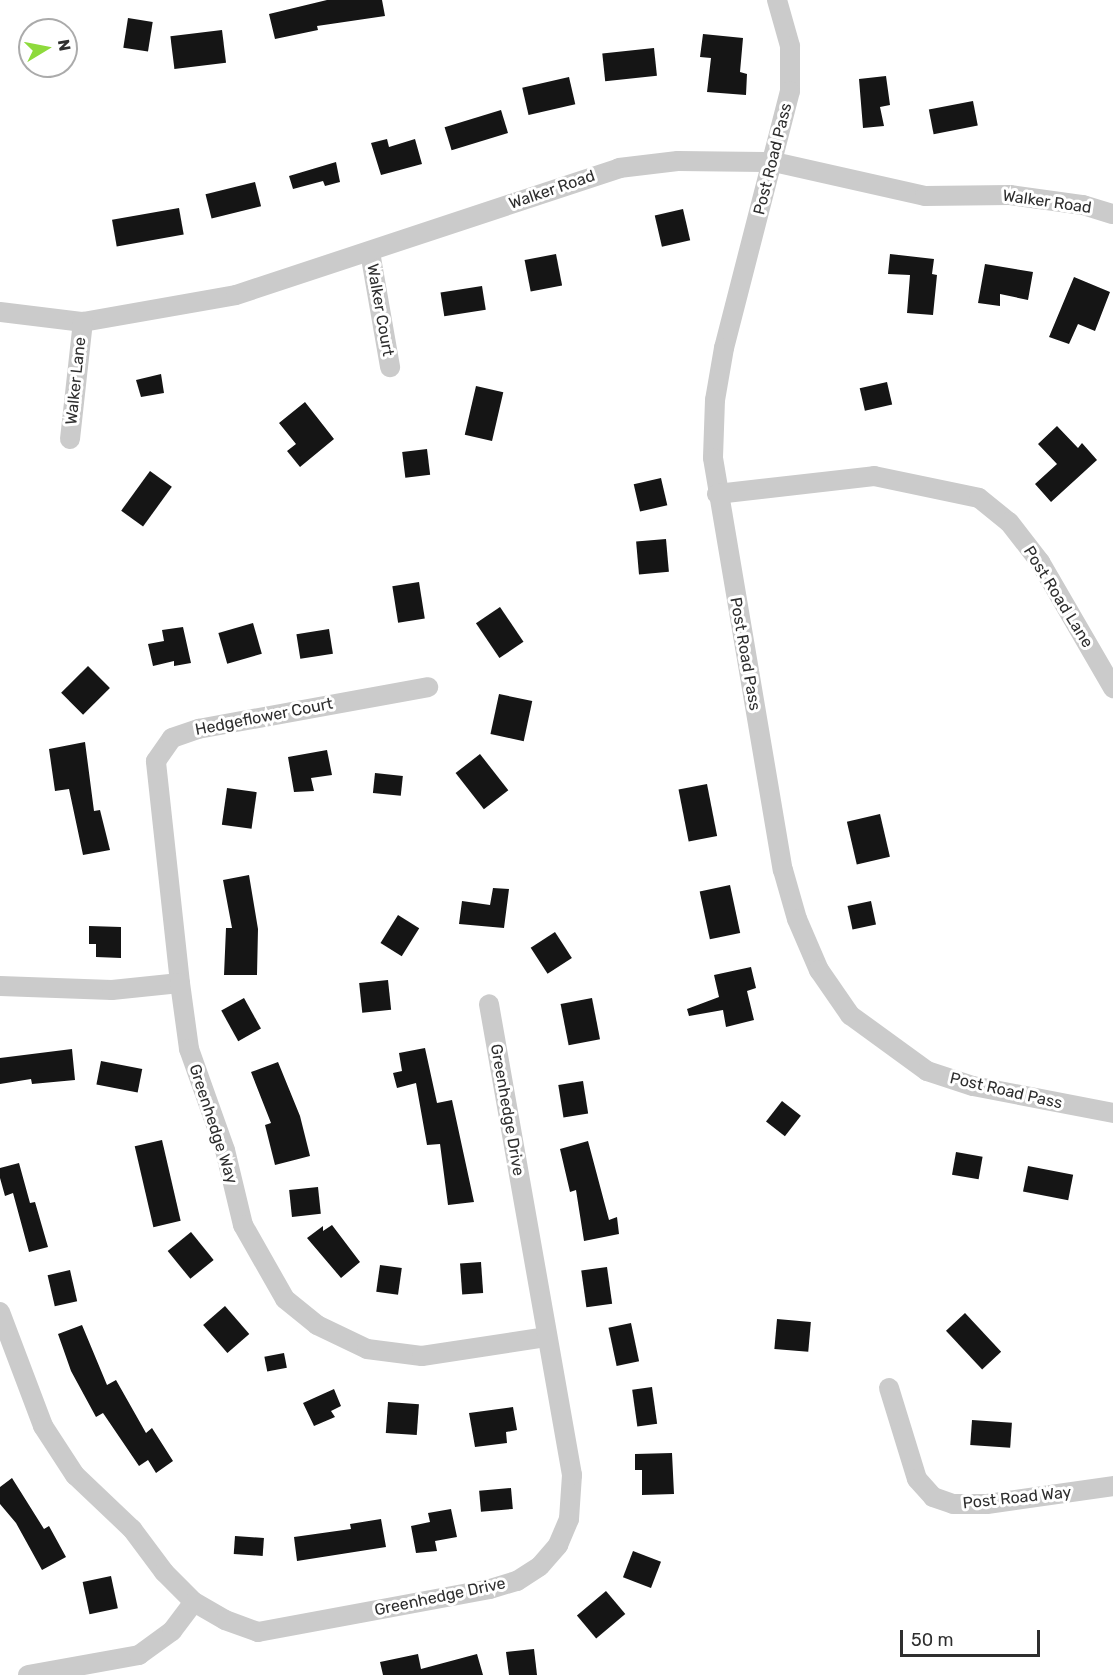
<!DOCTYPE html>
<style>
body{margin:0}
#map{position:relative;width:1113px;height:1675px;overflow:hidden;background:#fff;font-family:Rubik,sans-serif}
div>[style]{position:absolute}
.building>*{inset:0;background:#151515;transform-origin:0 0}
.minor>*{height:20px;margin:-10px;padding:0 10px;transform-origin:10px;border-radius:10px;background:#cbcbcb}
span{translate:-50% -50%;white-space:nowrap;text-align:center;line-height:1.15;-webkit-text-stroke:6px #fff;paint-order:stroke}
.street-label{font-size:16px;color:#2e2e2e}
.north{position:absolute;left:18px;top:18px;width:60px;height:60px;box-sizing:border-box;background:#fff;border:2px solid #ababab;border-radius:50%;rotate:80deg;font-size:16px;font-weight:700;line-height:24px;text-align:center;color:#2e2e2e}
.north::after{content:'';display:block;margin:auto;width:21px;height:27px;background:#8eda3c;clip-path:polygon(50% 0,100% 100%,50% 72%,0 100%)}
.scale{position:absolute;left:900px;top:1630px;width:140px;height:27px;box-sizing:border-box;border:3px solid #2e2e2e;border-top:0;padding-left:8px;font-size:18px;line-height:21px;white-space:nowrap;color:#2e2e2e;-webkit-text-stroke:4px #fff;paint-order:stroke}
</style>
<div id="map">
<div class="building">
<div style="clip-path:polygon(327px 0,382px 0,385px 16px,317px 26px,318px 30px,275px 39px,269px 14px)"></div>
<div style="left:128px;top:18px;width:25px;height:30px;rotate:9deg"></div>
<div style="left:222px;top:30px;width:33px;height:52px;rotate:83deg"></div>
<div style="clip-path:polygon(703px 34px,743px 38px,740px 72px,747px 74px,746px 95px,707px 92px,711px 58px,700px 57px)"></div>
<div style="left:654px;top:48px;width:28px;height:52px;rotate:84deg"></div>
<div style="clip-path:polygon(886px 76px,890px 105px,880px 107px,884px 126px,863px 128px,859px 79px)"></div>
<div style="left:569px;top:77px;width:28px;height:48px;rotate:77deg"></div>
<div style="left:973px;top:101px;width:25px;height:45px;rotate:79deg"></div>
<div style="left:501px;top:110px;width:24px;height:59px;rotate:73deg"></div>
<div style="clip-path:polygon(387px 139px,389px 147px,415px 139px,422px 164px,381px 175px,371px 143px)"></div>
<div style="clip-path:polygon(336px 162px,340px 182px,325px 186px,323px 181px,293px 189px,289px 176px)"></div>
<div style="left:255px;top:182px;width:25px;height:51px;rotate:76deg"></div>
<div style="left:179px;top:208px;width:27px;height:68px;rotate:80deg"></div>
<div style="left:683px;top:209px;width:32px;height:29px;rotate:77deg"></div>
<div style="left:556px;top:254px;width:32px;height:32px;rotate:79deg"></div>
<div style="clip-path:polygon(890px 254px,934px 259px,932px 274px,937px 275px,933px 315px,907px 313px,910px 275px,888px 274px)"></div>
<div style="clip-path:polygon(985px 264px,1033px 272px,1028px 300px,1000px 294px,1000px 306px,978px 303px)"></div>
<div style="clip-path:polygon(1074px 277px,1110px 292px,1095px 331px,1078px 324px,1069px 344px,1049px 337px)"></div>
<div style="left:482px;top:286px;width:24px;height:42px;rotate:81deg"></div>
<div style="clip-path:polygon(161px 374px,164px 393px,141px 397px,136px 380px)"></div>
<div style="left:887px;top:382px;width:23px;height:28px;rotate:77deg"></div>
<div style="left:476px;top:386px;width:28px;height:50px;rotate:13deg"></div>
<div style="clip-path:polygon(305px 402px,334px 439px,300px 467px,287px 451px,296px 444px,279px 423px)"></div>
<div style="clip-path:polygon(1057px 426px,1078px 448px,1082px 443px,1097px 460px,1051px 502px,1035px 484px,1057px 464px,1038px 444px)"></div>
<div style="left:427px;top:449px;width:26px;height:25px;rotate:83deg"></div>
<div style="left:150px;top:471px;width:27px;height:49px;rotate:36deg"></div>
<div style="left:661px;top:478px;width:28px;height:28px;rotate:77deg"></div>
<div style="left:666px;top:539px;width:33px;height:30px;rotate:85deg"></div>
<div style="left:419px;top:582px;width:37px;height:27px;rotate:81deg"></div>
<div style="left:500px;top:607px;width:42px;height:29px;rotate:56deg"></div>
<div style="left:253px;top:623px;width:32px;height:36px;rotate:74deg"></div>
<div style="clip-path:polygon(183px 627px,191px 663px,174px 666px,174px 661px,153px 666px,148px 644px,164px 641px,162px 630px)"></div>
<div style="left:329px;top:629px;width:25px;height:33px;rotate:81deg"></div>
<div style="left:88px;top:666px;width:31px;height:38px;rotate:45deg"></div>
<div style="left:499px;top:694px;width:34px;height:41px;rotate:12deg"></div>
<div style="clip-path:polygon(85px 742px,94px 811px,100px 810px,110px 850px,83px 855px,69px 789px,55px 791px,49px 749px)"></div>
<div style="clip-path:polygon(327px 750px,332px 775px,311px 778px,314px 791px,294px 792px,288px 757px)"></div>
<div style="left:480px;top:754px;width:46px;height:31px;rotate:52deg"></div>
<div style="left:375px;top:773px;width:28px;height:20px;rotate:6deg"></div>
<div style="left:707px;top:784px;width:53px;height:29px;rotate:79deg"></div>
<div style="left:227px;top:788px;width:30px;height:37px;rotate:8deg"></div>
<div style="left:880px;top:814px;width:44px;height:34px;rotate:77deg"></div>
<div style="clip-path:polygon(249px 875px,258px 929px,257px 975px,224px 975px,226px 928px,232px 928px,223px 880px)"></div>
<div style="left:730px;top:885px;width:49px;height:31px;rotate:78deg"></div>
<div style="clip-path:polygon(493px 888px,509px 889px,504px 928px,459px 924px,462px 901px,490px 905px)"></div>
<div style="left:871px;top:901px;width:24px;height:24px;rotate:78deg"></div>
<div style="left:398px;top:915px;width:25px;height:33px;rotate:32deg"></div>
<div style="clip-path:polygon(89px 926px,121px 927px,121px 958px,96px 957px,96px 944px,89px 944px)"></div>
<div style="left:555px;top:932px;width:31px;height:29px;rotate:57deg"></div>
<div style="clip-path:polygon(751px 967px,756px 988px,747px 991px,754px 1020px,726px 1027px,723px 1010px,689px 1016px,687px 1009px,719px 997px,714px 975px)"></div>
<div style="left:388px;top:980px;width:30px;height:29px;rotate:84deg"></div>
<div style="left:244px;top:998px;width:35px;height:26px;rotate:61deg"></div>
<div style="left:592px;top:998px;width:42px;height:32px;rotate:79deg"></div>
<div style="clip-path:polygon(425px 1048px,437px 1103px,452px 1100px,474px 1202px,448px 1205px,440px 1144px,427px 1145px,416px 1083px,397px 1088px,393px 1073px,402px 1071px,399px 1053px)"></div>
<div style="clip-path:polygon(72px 1049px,75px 1080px,32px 1084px,31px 1079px,0 1084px,0 1058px)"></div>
<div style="left:101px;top:1061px;width:42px;height:24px;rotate:11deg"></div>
<div style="clip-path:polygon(278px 1062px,300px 1116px,310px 1156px,275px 1165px,265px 1125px,271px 1123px,251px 1072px)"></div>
<div style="left:583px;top:1081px;width:33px;height:25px;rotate:81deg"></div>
<div style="left:782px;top:1101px;width:24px;height:26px;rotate:38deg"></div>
<div style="left:162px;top:1140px;width:83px;height:28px;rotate:77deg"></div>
<div style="clip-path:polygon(588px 1141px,609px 1220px,617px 1217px,619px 1234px,584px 1241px,576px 1190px,570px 1192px,560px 1149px)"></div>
<div style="left:956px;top:1152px;width:27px;height:23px;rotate:10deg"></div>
<div style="clip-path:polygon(19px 1163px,30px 1203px,35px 1202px,48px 1247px,29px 1252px,13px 1193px,5px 1196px,0 1178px,0 1168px)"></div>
<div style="left:1028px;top:1166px;width:46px;height:26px;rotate:11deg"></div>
<div style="left:318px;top:1187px;width:27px;height:29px;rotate:84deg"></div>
<div style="clip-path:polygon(332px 1225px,360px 1262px,341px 1278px,307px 1238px,323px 1226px,323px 1231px)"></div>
<div style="left:191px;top:1232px;width:36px;height:30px;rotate:51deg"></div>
<div style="left:481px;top:1262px;width:31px;height:21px;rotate:86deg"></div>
<div style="left:380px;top:1265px;width:22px;height:27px;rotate:8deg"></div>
<div style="left:607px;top:1267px;width:37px;height:26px;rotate:82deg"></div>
<div style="left:70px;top:1270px;width:32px;height:23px;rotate:77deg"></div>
<div style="left:225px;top:1306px;width:37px;height:29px;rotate:49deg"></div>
<div style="left:965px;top:1313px;width:53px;height:26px;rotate:47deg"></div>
<div style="left:777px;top:1319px;width:34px;height:30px;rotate:5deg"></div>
<div style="left:631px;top:1323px;width:39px;height:23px;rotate:78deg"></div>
<div style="clip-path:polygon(82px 1325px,107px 1385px,116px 1380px,146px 1433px,152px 1428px,173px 1461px,156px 1473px,148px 1460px,139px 1466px,103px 1413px,96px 1417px,71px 1371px,58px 1334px)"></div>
<div style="left:284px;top:1353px;width:15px;height:20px;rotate:79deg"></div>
<div style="left:652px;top:1387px;width:37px;height:20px;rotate:82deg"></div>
<div style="clip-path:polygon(334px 1389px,341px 1406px,331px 1411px,335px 1417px,314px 1426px,303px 1403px)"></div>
<div style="left:388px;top:1402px;width:31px;height:31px;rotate:4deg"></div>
<div style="clip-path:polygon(513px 1407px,517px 1430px,506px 1432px,507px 1443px,475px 1447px,469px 1413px)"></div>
<div style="left:972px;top:1420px;width:40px;height:25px;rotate:4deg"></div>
<div style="clip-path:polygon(672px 1453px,674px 1494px,642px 1495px,642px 1470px,635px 1470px,635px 1454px)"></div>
<div style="clip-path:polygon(12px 1478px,44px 1529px,49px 1526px,66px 1557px,42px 1570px,16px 1523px,0 1504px,0 1487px)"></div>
<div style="left:511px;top:1488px;width:21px;height:32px;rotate:85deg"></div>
<div style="clip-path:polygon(451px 1509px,457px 1537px,435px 1541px,437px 1551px,416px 1553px,411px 1526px,430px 1522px,428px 1513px)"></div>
<div style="clip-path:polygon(381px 1519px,386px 1547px,297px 1561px,294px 1537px,351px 1529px,350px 1524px)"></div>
<div style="left:235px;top:1536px;width:29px;height:18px;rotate:4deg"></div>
<div style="left:633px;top:1551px;width:30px;height:28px;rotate:21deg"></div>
<div style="left:111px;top:1576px;width:33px;height:29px;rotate:78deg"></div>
<div style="left:606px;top:1591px;width:30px;height:38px;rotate:50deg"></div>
<div style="clip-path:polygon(534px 1649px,537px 1675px,509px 1675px,506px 1652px)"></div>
<div style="clip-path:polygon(418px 1654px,421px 1669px,477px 1654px,483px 1675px,383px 1675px,380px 1662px)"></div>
</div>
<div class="minor">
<div style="left:777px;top:0;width:48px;rotate:74.2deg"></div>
<div style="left:790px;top:46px;width:45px;rotate:90deg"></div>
<div style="left:790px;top:91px;width:265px;rotate:104.4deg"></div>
<div style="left:724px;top:348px;width:53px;rotate:99.8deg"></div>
<div style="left:715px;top:400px;width:58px;rotate:92deg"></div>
<div style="left:713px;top:458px;width:418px;rotate:80.4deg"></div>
<div style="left:783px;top:870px;width:51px;rotate:74.1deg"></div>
<div style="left:797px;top:919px;width:56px;rotate:66.7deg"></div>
<div style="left:819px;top:970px;width:55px;rotate:55.4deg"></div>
<div style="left:850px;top:1015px;width:95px;rotate:36deg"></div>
<div style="left:927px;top:1071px;width:48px;rotate:18.1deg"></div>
<div style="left:973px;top:1086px;width:143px;rotate:10.9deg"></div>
<div style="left:370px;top:252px;width:117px;rotate:80.1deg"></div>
<div style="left:0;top:312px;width:84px;rotate:6.9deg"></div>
<div style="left:83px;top:322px;width:155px;rotate:-10deg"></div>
<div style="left:236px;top:295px;width:404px;rotate:-18.3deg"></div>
<div style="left:619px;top:168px;width:59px;rotate:-6.8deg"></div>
<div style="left:678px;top:161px;width:96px;rotate:0.6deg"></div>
<div style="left:774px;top:162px;width:155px;rotate:12.7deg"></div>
<div style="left:925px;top:196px;width:85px;rotate:-0.7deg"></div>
<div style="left:1010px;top:195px;width:74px;rotate:7.8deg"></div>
<div style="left:1083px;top:205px;width:31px;rotate:17deg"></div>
<div style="left:70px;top:439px;width:118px;rotate:-83.7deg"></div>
<div style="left:717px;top:494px;width:158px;rotate:-6.5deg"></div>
<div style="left:874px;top:476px;width:107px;rotate:11.8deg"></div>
<div style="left:979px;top:498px;width:38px;rotate:39deg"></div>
<div style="left:1009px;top:522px;width:51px;rotate:52.2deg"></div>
<div style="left:1040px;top:562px;width:146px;rotate:59.9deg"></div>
<div style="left:180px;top:983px;width:223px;rotate:-96.2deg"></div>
<div style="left:156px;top:761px;width:28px;rotate:-55deg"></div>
<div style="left:172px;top:738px;width:28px;rotate:-19deg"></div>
<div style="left:198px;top:729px;width:234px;rotate:-10.3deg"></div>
<div style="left:0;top:986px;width:112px;rotate:2deg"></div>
<div style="left:112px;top:990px;width:68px;rotate:-5.9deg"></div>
<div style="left:180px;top:983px;width:67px;rotate:82.2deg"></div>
<div style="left:189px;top:1049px;width:107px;rotate:70.4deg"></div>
<div style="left:225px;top:1150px;width:77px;rotate:76.5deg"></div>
<div style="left:243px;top:1225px;width:85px;rotate:60.4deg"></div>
<div style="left:285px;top:1299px;width:41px;rotate:39.1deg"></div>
<div style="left:317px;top:1325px;width:55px;rotate:25.6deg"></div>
<div style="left:367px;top:1349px;width:55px;rotate:7.3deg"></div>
<div style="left:422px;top:1356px;width:125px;rotate:-8.7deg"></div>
<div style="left:0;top:1312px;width:122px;rotate:69.3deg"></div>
<div style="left:43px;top:1426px;width:59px;rotate:56.9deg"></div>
<div style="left:75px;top:1475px;width:79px;rotate:43.5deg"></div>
<div style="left:132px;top:1529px;width:54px;rotate:53.3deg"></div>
<div style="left:164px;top:1572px;width:42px;rotate:45deg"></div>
<div style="left:194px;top:1602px;width:36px;rotate:30deg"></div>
<div style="left:225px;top:1620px;width:35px;rotate:20deg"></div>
<div style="left:258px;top:1632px;width:236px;rotate:-10.5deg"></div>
<div style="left:490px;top:1589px;width:28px;rotate:-17deg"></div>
<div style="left:517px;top:1581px;width:27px;rotate:-33deg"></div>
<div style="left:540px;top:1566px;width:28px;rotate:-49deg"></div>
<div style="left:558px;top:1545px;width:28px;rotate:-67deg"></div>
<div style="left:569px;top:1519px;width:44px;rotate:-86.1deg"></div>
<div style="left:572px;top:1475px;width:478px;rotate:-100deg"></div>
<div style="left:889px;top:1388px;width:95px;rotate:72.9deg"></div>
<div style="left:917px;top:1479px;width:24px;rotate:48deg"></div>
<div style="left:933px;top:1497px;width:21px;rotate:19deg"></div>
<div style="left:953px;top:1504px;width:34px"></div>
<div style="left:987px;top:1504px;width:127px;rotate:-8.1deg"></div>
<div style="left:28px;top:1675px;width:113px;rotate:-10.2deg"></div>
<div style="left:139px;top:1655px;width:41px;rotate:-36deg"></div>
<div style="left:172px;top:1631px;width:36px;rotate:-53deg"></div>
</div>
<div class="street-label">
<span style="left:773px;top:159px;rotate:-76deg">Post Road Pass</span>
<span style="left:552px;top:190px;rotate:-19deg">Walker Road</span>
<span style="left:1047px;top:202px;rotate:8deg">Walker Road</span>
<span style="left:380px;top:310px;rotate:80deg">Walker Court</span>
<span style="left:76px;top:381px;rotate:-84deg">Walker Lane</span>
<span style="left:1058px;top:597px;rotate:58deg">Post Road Lane</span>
<span style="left:745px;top:654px;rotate:80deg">Post Road Pass</span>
<span style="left:264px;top:717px;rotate:-11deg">Hedgeflower Court</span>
<span style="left:1006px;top:1091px;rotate:13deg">Post Road Pass</span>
<span style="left:507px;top:1110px;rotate:80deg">Greenhedge Drive</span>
<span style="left:213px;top:1124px;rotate:72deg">Greenhedge Way</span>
<span style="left:1017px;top:1498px;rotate:-6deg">Post Road Way</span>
<span style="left:440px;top:1597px;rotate:-12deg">Greenhedge Drive</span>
</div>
<div class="north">N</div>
<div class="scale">50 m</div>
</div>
